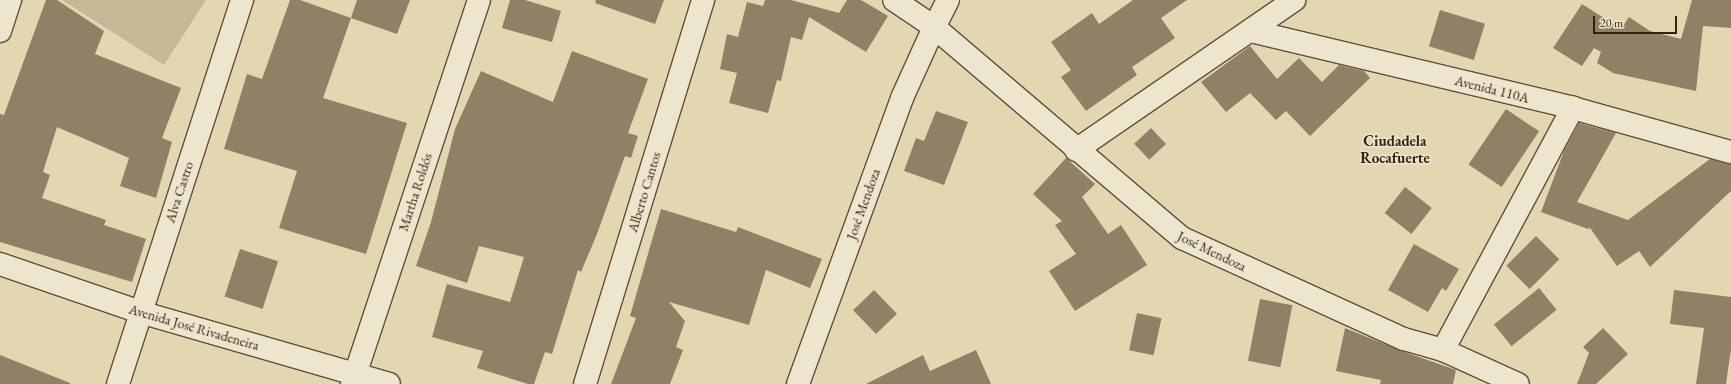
<!DOCTYPE html>
<meta charset="utf-8">
<style>
body{margin:0}
#map{position:relative;width:1731px;height:384px;overflow:hidden;background:#e3d7b2;font-family:"EB Garamond",serif}
div>[style]{position:absolute}
.green>*{inset:0;background:#c6b897}
.building>*{inset:0;background:#908065;transform-origin:0 0}
.roads{filter:drop-shadow(1px 0 #614f3a) drop-shadow(-1px 0 #614f3a) drop-shadow(0 1px #614f3a) drop-shadow(0 -1px #614f3a)}
.minor>*{height:22px;margin:-11px;padding:0 11px;transform-origin:11px;border-radius:11px;background:#ede5cd}
.tertiary>*{height:22px;margin:-11px;padding:0 11px;transform-origin:11px;border-radius:11px;background:#ede5cd}
span{translate:-50% -50%;white-space:nowrap;text-align:center;line-height:1.15;-webkit-text-stroke:3px #ede5cd;paint-order:stroke}
.street-label{font-size:14px;color:#362212}
.neighbourhood-label{font-size:15px;color:#362212;font-weight:700}
.scale{position:absolute;left:1593px;top:16px;width:84px;height:18px;box-sizing:border-box;border:2px solid #362212;border-top:0;padding-left:5px;font-size:12px;line-height:14px;white-space:nowrap;color:#362212;-webkit-text-stroke:3px #ede5cd;paint-order:stroke}
</style>
<div id="map">
<div class="green">
<div style="clip-path:polygon(62px 0,206px 0,164px 65px)"></div>
</div>
<div class="building">
<div style="clip-path:polygon(46px 0,57px 0,104px 31px,95px 54px,181px 88px,162px 138px,172px 142px,156px 198px,120px 186px,129px 158px,57px 127px,43px 172px,50px 175px,42px 198px,106px 220px,104px 225px,146px 239px,132px 282px,0 242px,0 114px,4px 115px)"></div>
<div style="clip-path:polygon(290px 0,300px 0,351px 18px,323px 98px,407px 123px,366px 254px,279px 228px,297px 171px,224px 149px,247px 74px,262px 79px)"></div>
<div style="clip-path:polygon(357px 0,410px 0,397px 34px,351px 18px)"></div>
<div style="clip-path:polygon(510px 0,525px 0,561px 11px,552px 42px,502px 28px)"></div>
<div style="clip-path:polygon(596px 0,664px 0,655px 24px,595px 3px)"></div>
<div style="clip-path:polygon(765px 0,791px 0,839px 13px,847px 0,861px 0,888px 16px,866px 52px,809px 17px,802px 40px,791px 37px,781px 81px,777px 80px,768px 113px,729px 103px,737px 73px,720px 69px,727px 34px,738px 37px,747px 2px,763px 6px)"></div>
<div style="clip-path:polygon(1133px 0,1187px 0,1161px 18px,1175px 38px,1132px 67px,1137px 75px,1086px 111px,1061px 77px,1071px 70px,1051px 42px,1092px 13px,1099px 24px)"></div>
<div style="clip-path:polygon(1692px 0,1731px 0,1731px 28px,1703px 26px,1696px 91px,1613px 73px,1597px 63px,1601px 52px,1594px 48px,1582px 66px,1553px 48px,1582px 4px,1621px 29px,1629px 17px,1650px 31px,1681px 39px)"></div>
<div style="left:1440px;top:10px;width:47px;height:38px;rotate:17deg"></div>
<div style="clip-path:polygon(1250px 46px,1277px 79px,1299px 58px,1322px 82px,1339px 65px,1364px 71px,1370px 78px,1310px 136px,1286px 111px,1276px 120px,1250px 93px,1226px 112px,1201px 82px)"></div>
<div style="clip-path:polygon(572px 51px,648px 79px,628px 133px,638px 136px,631px 158px,625px 156px,597px 234px,581px 272px,578px 270px,552px 354px,545px 352px,534px 384px,528px 384px,477px 368px,483px 351px,432px 337px,447px 284px,510px 302px,524px 257px,479px 246px,467px 283px,416px 266px,431px 222px,455px 129px,481px 71px,553px 102px)"></div>
<div style="left:1506px;top:109px;width:40px;height:67px;rotate:34deg"></div>
<div style="clip-path:polygon(936px 111px,968px 122px,944px 185px,904px 171px,916px 138px,924px 141px)"></div>
<div style="clip-path:polygon(1579px 123px,1616px 133px,1577px 202px,1628px 220px,1710px 159px,1731px 164px,1731px 191px,1650px 267px,1639px 251px,1617px 266px,1590px 228px,1588px 229px,1541px 212px,1564px 151px)"></div>
<div style="left:1151px;top:128px;width:22px;height:23px;rotate:47deg"></div>
<div style="clip-path:polygon(1066px 158px,1095px 184px,1082px 197px,1108px 234px,1121px 225px,1147px 265px,1075px 311px,1049px 271px,1076px 254px,1055px 225px,1062px 221px,1033px 194px)"></div>
<div style="left:1405px;top:187px;width:34px;height:33px;rotate:38deg"></div>
<div style="clip-path:polygon(661px 209px,736px 232px,738px 227px,822px 259px,810px 288px,766px 270px,749px 325px,669px 302px,685px 321px,676px 347px,683px 350px,670px 384px,611px 384px,636px 318px,630px 316px)"></div>
<div style="left:1536px;top:236px;width:33px;height:42px;rotate:45deg"></div>
<div style="clip-path:polygon(1414px 244px,1459px 269px,1446px 291px,1442px 288px,1428px 312px,1388px 290px)"></div>
<div style="left:240px;top:249px;width:40px;height:50px;rotate:18deg"></div>
<div style="left:1539px;top:288px;width:28px;height:58px;rotate:51deg"></div>
<div style="left:874px;top:290px;width:33px;height:29px;rotate:46deg"></div>
<div style="clip-path:polygon(1674px 290px,1731px 297px,1731px 349px,1726px 384px,1696px 384px,1704px 328px,1670px 324px)"></div>
<div style="left:1260px;top:299px;width:33px;height:63px;rotate:11deg"></div>
<div style="left:1137px;top:313px;width:25px;height:38px;rotate:12deg"></div>
<div style="clip-path:polygon(1345px 328px,1399px 350px,1456px 370px,1453px 384px,1380px 384px,1381px 380px,1336px 371px)"></div>
<div style="clip-path:polygon(1603px 328px,1628px 354px,1596px 384px,1577px 384px,1589px 353px,1583px 347px)"></div>
<div style="clip-path:polygon(976px 350px,991px 384px,866px 384px,923px 355px,930px 371px)"></div>
<div style="clip-path:polygon(0 355px,70px 383px,70px 384px,0 384px)"></div>
</div>
<div class="roads">
<div class="minor">
<div style="left:948px;top:0;width:30px;rotate:117deg"></div>
<div style="left:934px;top:27px;width:326px;rotate:40.4deg"></div>
<div style="left:1182px;top:238px;width:244px;rotate:24.5deg"></div>
<div style="left:1404px;top:339px;width:41px;rotate:15.8deg"></div>
<div style="left:1443px;top:350px;width:82px;rotate:24.4deg"></div>
<div style="left:1251px;top:31px;width:331px;rotate:13.4deg"></div>
<div style="left:1573px;top:108px;width:164px;rotate:15.6deg"></div>
<div style="left:1076px;top:150px;width:265px;rotate:-34.5deg"></div>
<div style="left:0;top:264px;width:148px;rotate:18.9deg"></div>
<div style="left:140px;top:312px;width:259px;rotate:16.1deg"></div>
<div style="left:1443px;top:350px;width:275px;rotate:-61.8deg"></div>
<div style="left:118px;top:384px;width:404px;rotate:-72.1deg"></div>
<div style="left:352px;top:384px;width:404px;rotate:-71.7deg"></div>
<div style="left:585px;top:384px;width:402px;rotate:-72.9deg"></div>
<div style="left:798px;top:384px;width:304px;rotate:-70deg"></div>
<div style="left:902px;top:98px;width:78px;rotate:-65.7deg"></div>
<div style="left:934px;top:27px;width:48px;rotate:-146deg"></div>
</div>
<div class="tertiary">
<div style="left:0;top:31px;width:33px;rotate:-72deg"></div>
</div>
</div>
<div class="street-label">
<span style="left:1492px;top:89px;rotate:14deg">Avenida 110A</span>
<span style="left:179px;top:192px;rotate:-72deg">Alva Castro</span>
<span style="left:415px;top:192px;rotate:-72deg">Martha Roldós</span>
<span style="left:644px;top:192px;rotate:-73deg">Alberto Cantos</span>
<span style="left:863px;top:204px;rotate:-70deg">José Mendoza</span>
<span style="left:1212px;top:251px;rotate:26deg">José Mendoza</span>
<span style="left:194px;top:327px;rotate:16deg">Avenida José Rivadeneira</span>
</div>
<div class="neighbourhood-label">
<span style="left:1395px;top:149px">Ciudadela<br>Rocafuerte</span>
</div>
<div class="scale">20 m</div>
</div>
